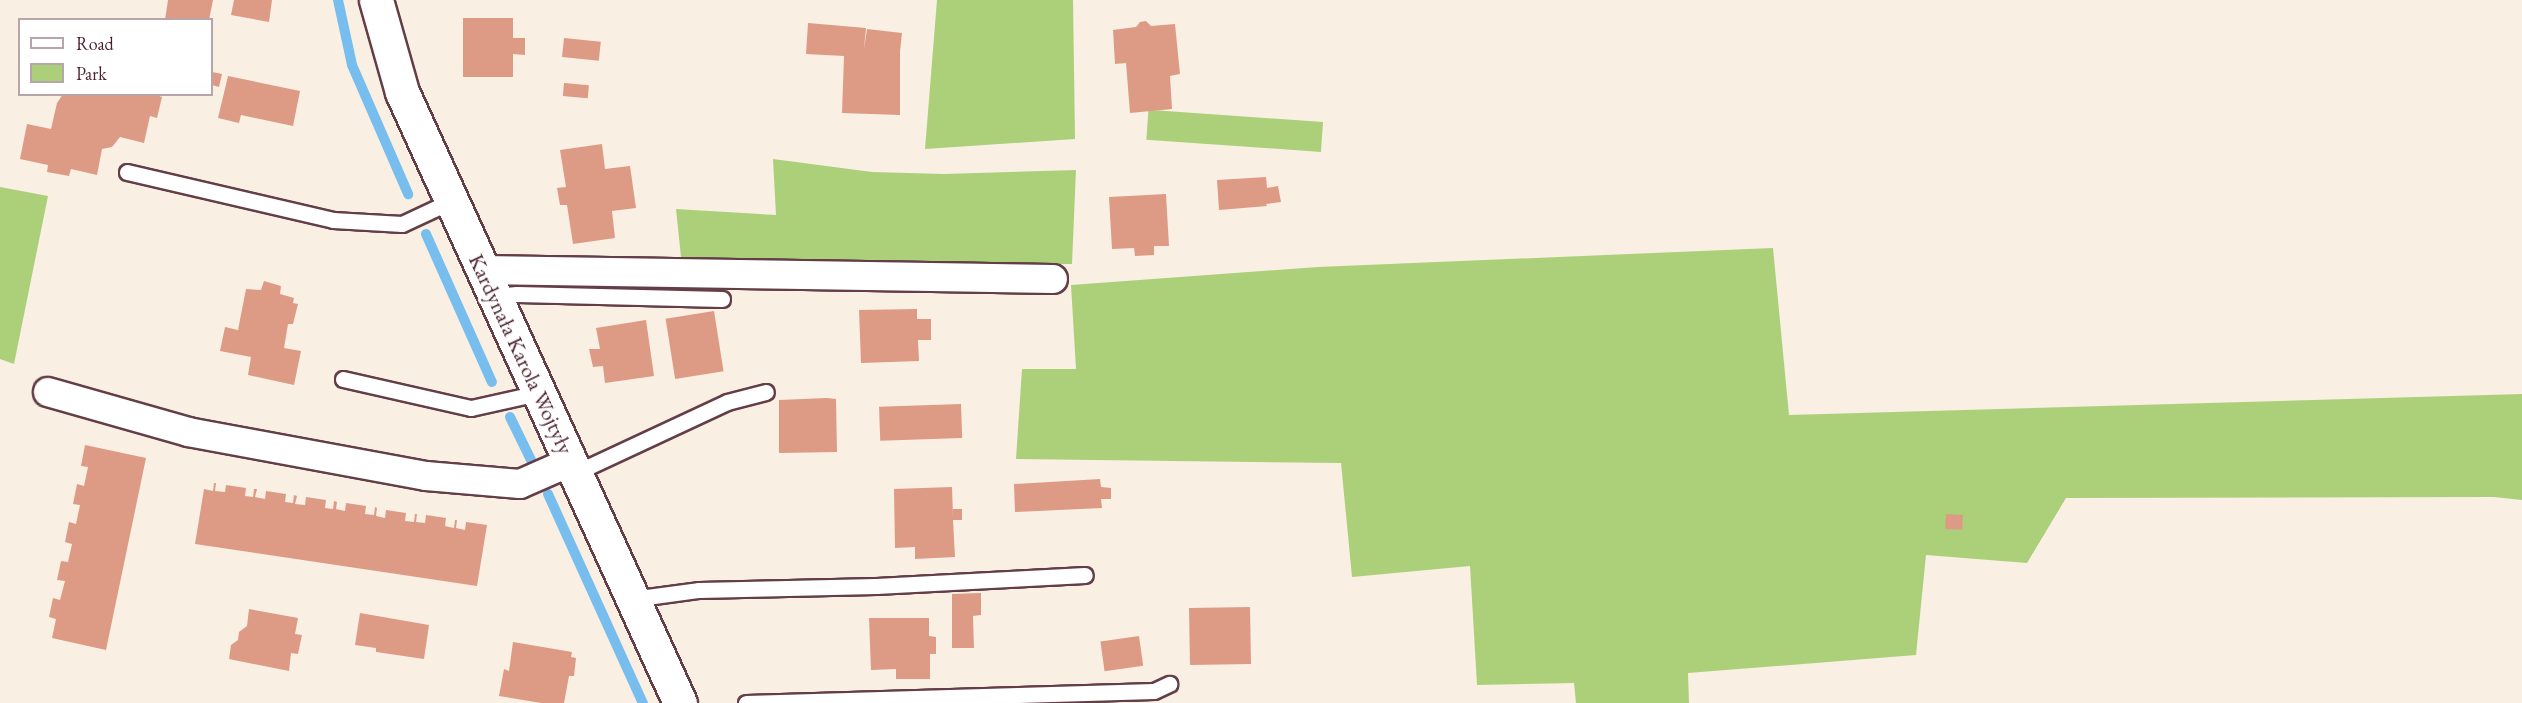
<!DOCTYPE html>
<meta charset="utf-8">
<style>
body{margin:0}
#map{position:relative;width:2522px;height:703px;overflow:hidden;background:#faefe3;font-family:"EB Garamond",serif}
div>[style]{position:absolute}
.green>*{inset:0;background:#acd079;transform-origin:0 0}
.stream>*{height:10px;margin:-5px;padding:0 5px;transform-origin:5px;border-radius:5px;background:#77beee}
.building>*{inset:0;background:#dd9b85;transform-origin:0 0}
.roads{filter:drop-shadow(2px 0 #643e47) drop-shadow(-2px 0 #643e47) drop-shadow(0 2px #643e47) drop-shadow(0 -2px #643e47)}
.service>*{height:15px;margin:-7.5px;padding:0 7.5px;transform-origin:7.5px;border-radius:7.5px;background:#fff}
.minor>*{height:28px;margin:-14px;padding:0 14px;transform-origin:14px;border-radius:14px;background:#fff}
.tertiary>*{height:33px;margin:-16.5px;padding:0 16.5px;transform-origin:16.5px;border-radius:16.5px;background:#fff}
span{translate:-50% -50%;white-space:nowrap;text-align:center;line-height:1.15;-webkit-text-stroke:6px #fff;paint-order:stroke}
.street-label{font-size:22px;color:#4a1f2b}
.legend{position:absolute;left:18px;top:18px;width:195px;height:78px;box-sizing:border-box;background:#fff;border:2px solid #b7a5aa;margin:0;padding:8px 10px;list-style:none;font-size:18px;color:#4a1f2b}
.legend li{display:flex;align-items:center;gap:12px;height:30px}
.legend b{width:30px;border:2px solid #b7a5aa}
</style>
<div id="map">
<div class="green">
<div style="clip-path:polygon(937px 0,1073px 0,1075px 139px,925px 149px)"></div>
<div style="left:1323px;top:122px;width:30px;height:175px;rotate:94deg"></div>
<div style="clip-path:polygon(773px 159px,872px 172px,944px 174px,1076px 170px,1072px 264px,859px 265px,681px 257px,676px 209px,776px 215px)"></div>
<div style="clip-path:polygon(0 187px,48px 196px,14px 364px,0 359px)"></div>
<div style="clip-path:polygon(1773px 248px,1789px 415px,2522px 394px,2522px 500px,2494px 497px,2066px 498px,2027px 563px,1926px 555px,1916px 655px,1688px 673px,1689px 703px,1576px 703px,1574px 683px,1477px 685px,1470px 566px,1352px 577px,1341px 463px,1016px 459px,1022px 369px,1076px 369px,1071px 285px,1318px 267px)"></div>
</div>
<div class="stream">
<div style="left:338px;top:0;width:66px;rotate:77.8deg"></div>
<div style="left:352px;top:65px;width:141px;rotate:66.5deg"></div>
<div style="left:426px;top:234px;width:162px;rotate:66deg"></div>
<div style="left:510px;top:417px;width:48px;rotate:64deg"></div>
<div style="left:548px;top:494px;width:230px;rotate:65.6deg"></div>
</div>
<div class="building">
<div style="clip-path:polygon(168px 0,213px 0,209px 20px,165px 20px)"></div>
<div style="clip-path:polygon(234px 0,272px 0,269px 22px,231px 15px)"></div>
<div style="clip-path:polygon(463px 18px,513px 18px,513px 38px,525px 38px,525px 55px,513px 54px,513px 77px,463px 77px)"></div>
<div style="clip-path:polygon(1146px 21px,1151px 26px,1175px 24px,1180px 74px,1170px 76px,1172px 109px,1130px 113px,1126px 63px,1115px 64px,1113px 30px,1136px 27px,1140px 22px)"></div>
<div style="clip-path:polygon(808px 23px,866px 28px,864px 49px,867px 29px,902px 33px,900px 52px,900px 115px,842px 113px,844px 56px,806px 54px)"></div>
<div style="left:564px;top:38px;width:37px;height:19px;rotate:6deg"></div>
<div style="clip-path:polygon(212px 72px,222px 74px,219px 87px,212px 85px)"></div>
<div style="clip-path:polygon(228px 76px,300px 91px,293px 126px,241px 115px,239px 123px,218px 118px)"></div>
<div style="left:564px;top:83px;width:25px;height:13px;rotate:5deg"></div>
<div style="clip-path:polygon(63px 94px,154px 94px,162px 97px,157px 118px,150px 116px,144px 143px,120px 137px,112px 147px,102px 149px,97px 175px,71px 169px,69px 176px,47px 172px,48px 165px,20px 159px,27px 124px,51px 129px,57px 103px)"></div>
<div style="clip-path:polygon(602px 144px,605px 169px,630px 166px,636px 208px,612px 211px,615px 238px,573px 244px,567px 205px,560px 205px,557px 188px,566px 187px,560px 150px)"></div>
<div style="clip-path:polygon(1266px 177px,1267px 188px,1278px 186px,1281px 202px,1266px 204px,1267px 206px,1219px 210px,1217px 180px)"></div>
<div style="clip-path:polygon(1166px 194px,1169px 246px,1154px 246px,1154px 255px,1135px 256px,1134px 248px,1112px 249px,1109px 197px)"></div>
<div style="clip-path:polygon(264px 281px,281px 286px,280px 294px,294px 298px,293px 303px,298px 304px,293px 324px,288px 324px,284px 348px,301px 351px,294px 385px,248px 375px,251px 357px,220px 351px,225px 327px,238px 330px,246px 289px,261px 290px)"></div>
<div style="clip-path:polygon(917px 309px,917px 319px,931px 319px,931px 340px,918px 340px,919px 361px,861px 363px,859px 310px)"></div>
<div style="left:714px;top:311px;width:61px;height:49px;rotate:81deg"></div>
<div style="clip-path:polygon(646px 320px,654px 376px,605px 383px,603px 366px,593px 367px,589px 349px,600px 349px,596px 328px)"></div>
<div style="clip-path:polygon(827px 398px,836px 399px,837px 452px,779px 453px,779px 400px)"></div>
<div style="left:961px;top:404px;width:34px;height:82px;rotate:88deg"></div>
<div style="clip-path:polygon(85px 445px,146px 458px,106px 650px,52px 638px,56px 619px,49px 617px,53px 598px,60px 600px,65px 581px,57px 580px,61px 561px,68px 562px,72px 544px,65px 542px,69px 522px,76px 524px,80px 505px,73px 504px,77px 484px,84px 486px,88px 467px,81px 466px)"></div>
<div style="clip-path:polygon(1100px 479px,1101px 487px,1111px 488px,1111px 499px,1101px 499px,1102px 508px,1015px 512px,1014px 484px)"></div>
<div style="clip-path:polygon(214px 483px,216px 483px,215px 491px,225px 492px,226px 485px,246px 488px,245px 496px,253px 497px,254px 489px,257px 489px,255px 497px,265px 499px,266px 491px,286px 494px,285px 502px,293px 503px,294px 495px,297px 496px,295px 504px,305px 505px,306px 497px,326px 500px,325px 508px,333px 509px,334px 501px,337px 502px,336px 509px,345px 511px,346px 503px,366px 506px,365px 514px,374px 515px,375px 507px,377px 508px,376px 516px,385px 518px,386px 510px,406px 513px,405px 521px,414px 522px,415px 514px,417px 514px,416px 522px,425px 523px,426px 515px,446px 518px,445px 526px,454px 528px,455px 520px,457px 520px,456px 528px,465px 530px,466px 522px,487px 525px,477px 586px,195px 544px,204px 489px,213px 491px)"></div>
<div style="clip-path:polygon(952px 487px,953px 516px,953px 509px,962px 509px,962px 520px,953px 520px,955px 557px,915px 559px,915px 547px,895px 548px,894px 489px)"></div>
<div style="left:1946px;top:514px;width:17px;height:15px;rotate:3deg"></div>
<div style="clip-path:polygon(981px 593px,981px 615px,973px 616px,974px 648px,952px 648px,952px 594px)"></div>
<div style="left:1250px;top:607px;width:57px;height:61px;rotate:89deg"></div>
<div style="clip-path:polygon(249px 609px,298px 618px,295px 634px,302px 635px,298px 654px,291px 653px,289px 671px,229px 659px,231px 645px,238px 640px,239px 632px,247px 626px)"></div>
<div style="clip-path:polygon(360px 613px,429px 625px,424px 659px,376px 652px,376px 648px,355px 645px)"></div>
<div style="clip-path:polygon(869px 618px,929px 618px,929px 636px,936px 637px,936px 654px,930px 654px,930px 679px,896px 679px,896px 669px,871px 670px)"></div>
<div style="left:1139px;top:636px;width:30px;height:39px;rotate:82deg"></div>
<div style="clip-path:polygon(513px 642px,572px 652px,571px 657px,576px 658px,574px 676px,569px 676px,564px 703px,541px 703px,499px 696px,504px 669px,509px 671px)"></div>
</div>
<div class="roads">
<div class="service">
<div style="left:127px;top:172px;width:212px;rotate:13.1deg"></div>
<div style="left:333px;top:220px;width:69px;rotate:3.3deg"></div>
<div style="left:402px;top:224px;width:54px;rotate:-25.1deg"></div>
<div style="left:494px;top:296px;width:23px;rotate:-5deg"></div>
<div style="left:517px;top:294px;width:205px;rotate:1.4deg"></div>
<div style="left:343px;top:379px;width:131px;rotate:12.8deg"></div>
<div style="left:471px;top:408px;width:69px;rotate:-12.6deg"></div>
<div style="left:575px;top:473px;width:168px;rotate:-25deg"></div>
<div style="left:727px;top:402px;width:40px;rotate:-14.4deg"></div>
<div style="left:632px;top:599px;width:68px;rotate:-7.7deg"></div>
<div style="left:699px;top:590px;width:177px;rotate:-1.3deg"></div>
<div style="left:876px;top:586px;width:209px;rotate:-3deg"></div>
<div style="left:746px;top:703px;width:408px;rotate:-1.7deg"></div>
<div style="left:1154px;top:691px;width:17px;rotate:-25deg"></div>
</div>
<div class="minor">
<div style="left:482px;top:270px;width:571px;rotate:0.9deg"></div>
<div style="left:48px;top:392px;width:146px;rotate:15.9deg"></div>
<div style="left:188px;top:432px;width:242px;rotate:10.5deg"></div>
<div style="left:426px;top:476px;width:94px;rotate:4.9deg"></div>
<div style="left:520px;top:484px;width:55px;rotate:-23.7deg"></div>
</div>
<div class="tertiary">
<div style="left:376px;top:0;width:96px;rotate:74.2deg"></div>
<div style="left:402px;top:92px;width:671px;rotate:65.53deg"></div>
</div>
</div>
<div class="street-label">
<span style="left:521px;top:354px;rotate:65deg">Kardynała Karola Wojtyły</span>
</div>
<ul class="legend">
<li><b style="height:8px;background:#fff"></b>Road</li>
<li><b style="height:16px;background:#acd079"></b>Park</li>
</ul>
</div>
